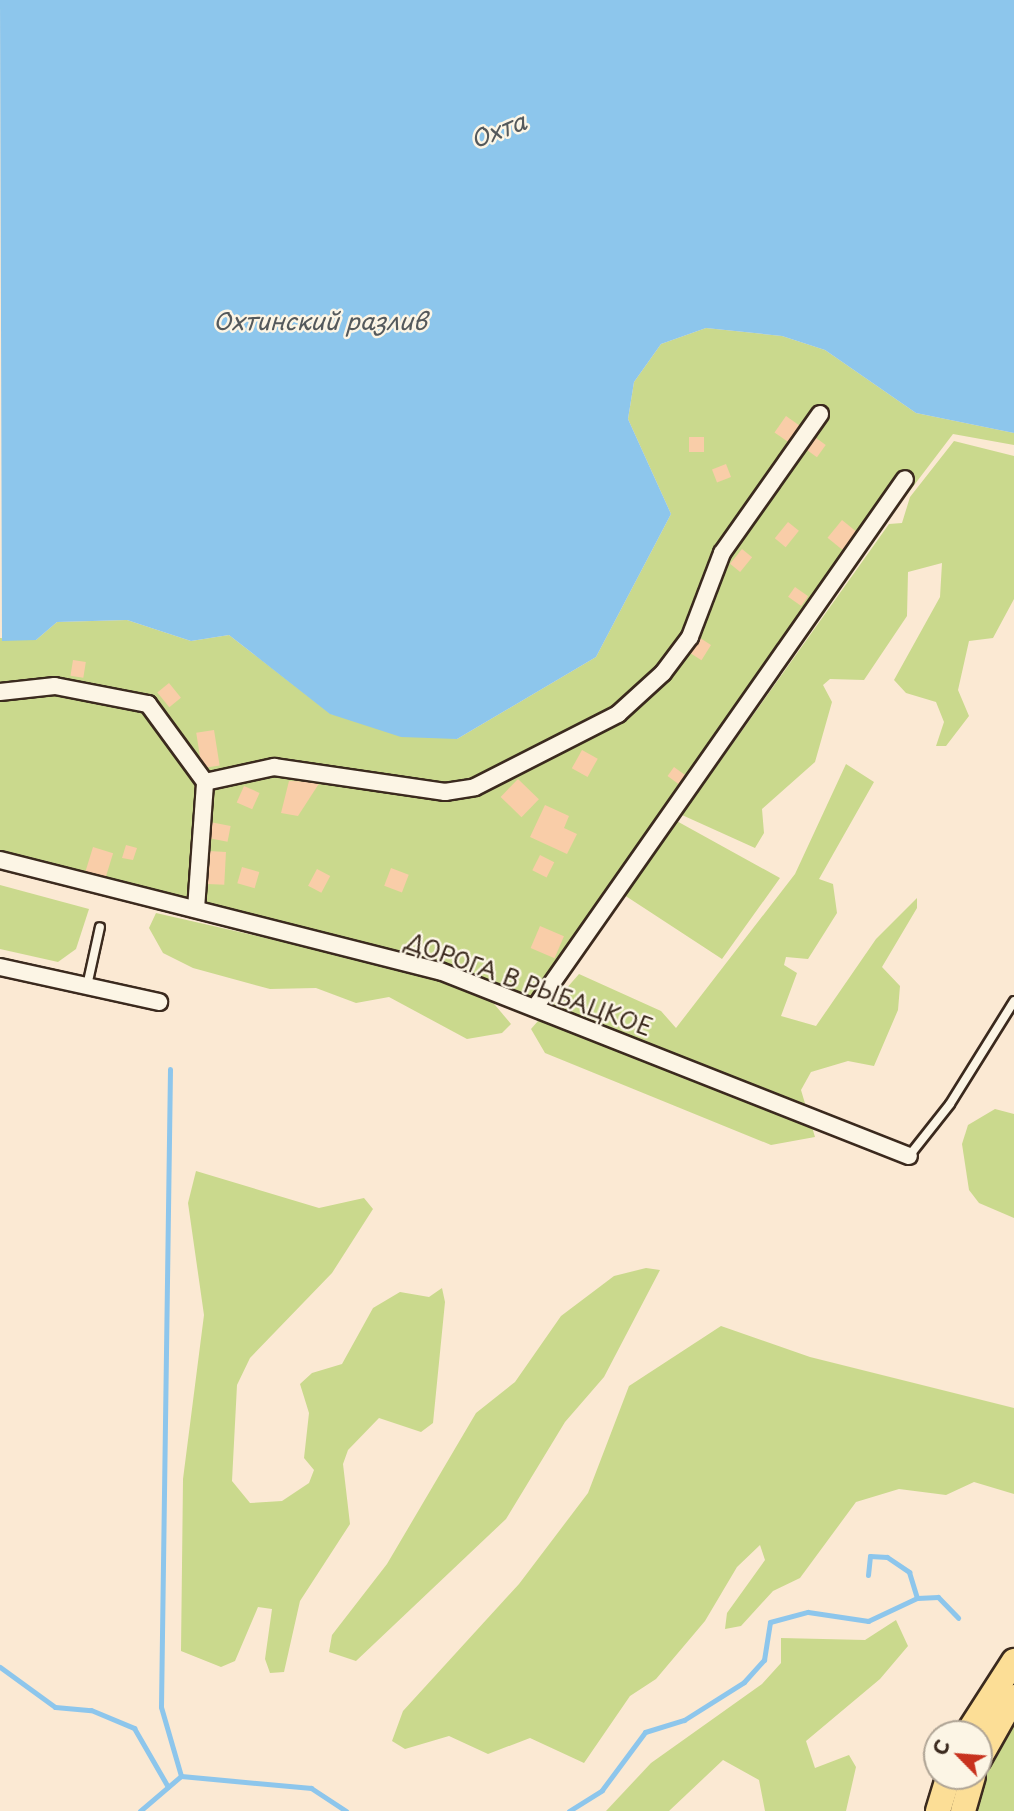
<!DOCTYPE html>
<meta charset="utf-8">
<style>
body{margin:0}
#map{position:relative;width:1014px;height:1811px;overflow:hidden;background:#fbe9d3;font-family:"Playpen Sans",sans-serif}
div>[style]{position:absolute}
.green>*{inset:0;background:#cad98d}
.water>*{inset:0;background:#8dc6ec}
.stream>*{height:5px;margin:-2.5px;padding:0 2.5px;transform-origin:2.5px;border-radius:2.5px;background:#8dc6ec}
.building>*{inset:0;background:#f9cda8;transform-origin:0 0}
.roads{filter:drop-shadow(2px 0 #3b2a1e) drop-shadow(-2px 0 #3b2a1e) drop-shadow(0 2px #3b2a1e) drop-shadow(0 -2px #3b2a1e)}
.service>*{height:8px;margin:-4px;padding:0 4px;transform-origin:4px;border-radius:4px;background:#fcf5e5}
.minor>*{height:16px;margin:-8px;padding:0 8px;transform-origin:8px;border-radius:8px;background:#fcf5e5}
.primary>*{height:24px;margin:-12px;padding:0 12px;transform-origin:12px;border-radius:12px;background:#fcde96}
span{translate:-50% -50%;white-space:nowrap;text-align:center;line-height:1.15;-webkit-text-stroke:5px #fcf5e5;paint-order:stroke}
.street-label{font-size:23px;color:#3b2a1e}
.water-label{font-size:24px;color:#54595c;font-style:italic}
.north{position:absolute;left:923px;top:1720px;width:70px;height:70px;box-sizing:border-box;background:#fcf5e5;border:2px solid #afa495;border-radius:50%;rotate:295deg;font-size:19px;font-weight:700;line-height:28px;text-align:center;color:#3b2a1e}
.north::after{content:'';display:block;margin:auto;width:24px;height:32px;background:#c8321e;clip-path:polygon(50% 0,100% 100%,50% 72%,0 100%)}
</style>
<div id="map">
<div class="green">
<div style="clip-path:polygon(706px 328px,782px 336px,825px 350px,916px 413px,1014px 433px,1014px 445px,953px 434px,664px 814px,780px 878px,722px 959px,615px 889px,532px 999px,0 856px,0 638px,36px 640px,57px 622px,127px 620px,191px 641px,229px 635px,331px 714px,457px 739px,596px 657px,671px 514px,628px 419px,634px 382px,661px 344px)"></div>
<div style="clip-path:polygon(954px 441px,1014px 456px,1014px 599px,993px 638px,969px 641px,958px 690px,969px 716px,946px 746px,936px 746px,944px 722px,936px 702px,906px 693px,894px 680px,940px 597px,942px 563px,908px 572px,907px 616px,864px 680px,830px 679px,823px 685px,832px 702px,815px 762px,762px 809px,764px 833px,755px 848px,682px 815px,889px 524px,902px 523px,910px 497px)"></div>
<div style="clip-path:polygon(846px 764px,874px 782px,819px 879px,833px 884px,837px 913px,808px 959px,786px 957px,784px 965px,797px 973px,781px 1016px,816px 1026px,876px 939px,917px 898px,917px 908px,882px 967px,900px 986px,898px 1010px,874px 1066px,848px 1061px,811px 1072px,801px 1090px,815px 1137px,771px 1145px,545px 1053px,531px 1029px,579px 974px,661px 1011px,676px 1028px,795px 874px)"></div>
<div style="clip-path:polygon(0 885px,89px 909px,76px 949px,58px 962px,0 949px)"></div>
<div style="clip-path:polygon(156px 913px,438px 977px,490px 999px,511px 1024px,502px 1033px,467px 1039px,389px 997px,356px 1003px,316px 988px,270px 989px,193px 968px,163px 953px,149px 928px)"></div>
<div style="clip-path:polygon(995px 1109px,1014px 1114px,1014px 1218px,979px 1203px,969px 1190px,962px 1144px,968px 1125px)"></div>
<div style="clip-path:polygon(196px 1171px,319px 1208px,364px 1198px,373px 1209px,332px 1273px,250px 1358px,237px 1385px,232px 1481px,250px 1503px,282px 1501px,309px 1483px,314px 1470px,304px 1458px,309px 1413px,300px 1384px,312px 1373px,342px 1364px,373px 1308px,400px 1292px,429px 1297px,442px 1288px,445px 1302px,433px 1423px,421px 1432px,379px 1418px,348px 1450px,343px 1464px,350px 1524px,300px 1601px,284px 1672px,270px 1673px,265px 1659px,272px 1609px,258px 1607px,235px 1661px,221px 1667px,181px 1651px,183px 1479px,204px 1315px,188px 1203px)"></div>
<div style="clip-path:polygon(646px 1268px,660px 1270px,604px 1377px,565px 1422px,506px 1519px,356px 1661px,329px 1652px,332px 1635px,387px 1564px,476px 1413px,515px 1382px,561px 1316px,614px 1276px)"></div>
<div style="clip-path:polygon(721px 1326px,810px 1357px,1014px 1408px,1014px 1494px,974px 1482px,946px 1495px,899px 1489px,856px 1502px,800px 1578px,773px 1591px,741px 1626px,725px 1629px,727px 1613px,765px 1560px,760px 1545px,737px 1567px,705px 1621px,656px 1679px,630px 1696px,584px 1763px,530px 1738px,488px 1754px,449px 1736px,405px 1749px,392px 1741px,403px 1711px,519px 1584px,588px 1493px,629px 1386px)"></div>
<div style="clip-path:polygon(896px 1620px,908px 1646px,880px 1679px,806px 1741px,815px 1768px,849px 1755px,856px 1767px,846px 1811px,765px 1811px,759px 1780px,723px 1760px,669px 1811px,606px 1811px,651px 1763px,762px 1684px,781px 1663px,781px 1638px,865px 1640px)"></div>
<div style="clip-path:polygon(1014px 1711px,1014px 1811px,971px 1811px,987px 1763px)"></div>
</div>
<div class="water">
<div style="clip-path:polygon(0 0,1014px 0,1014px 433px,916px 413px,825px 350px,782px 336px,706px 328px,661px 344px,634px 382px,628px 419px,671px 514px,596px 657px,457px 739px,401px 737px,330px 714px,229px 635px,191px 641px,127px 620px,57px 622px,36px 640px,2px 641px)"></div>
</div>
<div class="stream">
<div style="left:170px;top:1069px;width:638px;rotate:90.81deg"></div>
<div style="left:161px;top:1707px;width:72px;rotate:73.8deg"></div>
<div style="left:868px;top:1575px;width:19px;rotate:-84deg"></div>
<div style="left:870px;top:1556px;width:17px;rotate:3deg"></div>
<div style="left:887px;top:1557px;width:27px;rotate:34deg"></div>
<div style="left:909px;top:1572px;width:27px;rotate:73deg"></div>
<div style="left:0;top:1667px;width:68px;rotate:36deg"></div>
<div style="left:55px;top:1707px;width:36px;rotate:5deg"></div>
<div style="left:91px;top:1710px;width:47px;rotate:22.7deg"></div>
<div style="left:134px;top:1728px;width:68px;rotate:60deg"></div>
<div style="left:140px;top:1811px;width:54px;rotate:-40.5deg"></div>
<div style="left:181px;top:1776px;width:131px;rotate:5.3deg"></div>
<div style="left:311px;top:1788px;width:42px;rotate:33.3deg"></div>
<div style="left:569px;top:1811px;width:39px;rotate:-32deg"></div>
<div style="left:602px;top:1790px;width:72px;rotate:-53.4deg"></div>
<div style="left:645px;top:1732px;width:41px;rotate:-17.1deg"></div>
<div style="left:684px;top:1720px;width:71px;rotate:-32.3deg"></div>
<div style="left:744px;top:1682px;width:30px;rotate:-48deg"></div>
<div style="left:764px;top:1660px;width:38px;rotate:-81deg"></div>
<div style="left:770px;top:1622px;width:39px;rotate:-15deg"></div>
<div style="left:808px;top:1612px;width:61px;rotate:8.5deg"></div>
<div style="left:868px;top:1621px;width:54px;rotate:-25.1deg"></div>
<div style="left:917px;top:1598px;width:21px;rotate:-3deg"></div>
<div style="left:938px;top:1597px;width:29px;rotate:46deg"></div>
</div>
<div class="building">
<div style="left:786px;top:416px;width:19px;height:20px;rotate:35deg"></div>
<div style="left:812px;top:435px;width:17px;height:15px;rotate:36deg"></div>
<div style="left:689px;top:437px;width:15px;height:15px"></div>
<div style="left:726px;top:464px;width:14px;height:15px;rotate:69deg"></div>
<div style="left:842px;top:520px;width:19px;height:23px;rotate:39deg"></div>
<div style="left:788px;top:522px;width:14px;height:21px;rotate:39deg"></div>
<div style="left:742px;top:549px;width:13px;height:19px;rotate:39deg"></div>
<div style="left:795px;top:587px;width:16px;height:12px;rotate:35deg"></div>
<div style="left:700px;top:638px;width:13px;height:18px;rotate:32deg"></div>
<div style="left:73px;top:660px;width:13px;height:16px;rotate:9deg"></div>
<div style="left:169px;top:683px;width:19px;height:15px;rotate:51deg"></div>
<div style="left:214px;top:730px;width:36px;height:18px;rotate:81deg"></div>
<div style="left:582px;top:750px;width:18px;height:21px;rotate:29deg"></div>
<div style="left:674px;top:767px;width:14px;height:11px;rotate:36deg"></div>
<div style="left:518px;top:779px;width:29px;height:25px;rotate:44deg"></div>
<div style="clip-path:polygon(289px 781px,320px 782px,298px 816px,281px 813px)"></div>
<div style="left:244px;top:786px;width:17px;height:18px;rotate:24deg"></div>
<div style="clip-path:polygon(545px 805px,569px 816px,564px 828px,577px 834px,567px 854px,530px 837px)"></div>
<div style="left:210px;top:822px;width:21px;height:16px;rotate:11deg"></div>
<div style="clip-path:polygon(126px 845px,137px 848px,133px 860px,122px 858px)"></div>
<div style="left:93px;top:847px;width:21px;height:27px;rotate:17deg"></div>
<div style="left:209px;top:851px;width:17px;height:33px;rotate:3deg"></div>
<div style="left:540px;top:855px;width:16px;height:17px;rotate:27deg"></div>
<div style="left:242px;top:867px;width:18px;height:17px;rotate:16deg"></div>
<div style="left:391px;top:868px;width:19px;height:19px;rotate:21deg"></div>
<div style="left:317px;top:869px;width:15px;height:19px;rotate:28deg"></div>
<div style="left:540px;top:926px;width:26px;height:24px;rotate:23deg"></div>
</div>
<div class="roads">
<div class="service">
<div style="left:87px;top:986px;width:60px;rotate:-77.6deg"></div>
<div style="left:909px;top:1156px;width:66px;rotate:-51.7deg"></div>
<div style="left:950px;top:1104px;width:121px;rotate:-58.1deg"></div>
</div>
<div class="minor">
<div style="left:0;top:692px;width:55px;rotate:-6.2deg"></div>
<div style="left:55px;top:686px;width:95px;rotate:11deg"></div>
<div style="left:148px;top:704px;width:97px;rotate:53.8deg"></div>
<div style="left:205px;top:782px;width:71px;rotate:-12.3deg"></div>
<div style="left:274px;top:767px;width:173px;rotate:8.3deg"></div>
<div style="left:445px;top:792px;width:30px;rotate:-9deg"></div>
<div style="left:475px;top:787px;width:161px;rotate:-27deg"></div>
<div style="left:618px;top:714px;width:61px;rotate:-42.3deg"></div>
<div style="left:663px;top:673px;width:45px;rotate:-53.1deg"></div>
<div style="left:690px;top:637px;width:90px;rotate:-69.1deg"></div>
<div style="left:722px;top:553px;width:170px;rotate:-54.8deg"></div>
<div style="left:0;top:860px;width:454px;rotate:14.2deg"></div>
<div style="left:440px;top:971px;width:504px;rotate:21.53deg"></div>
<div style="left:196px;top:909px;width:127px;rotate:-85.9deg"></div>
<div style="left:0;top:967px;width:163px;rotate:12.4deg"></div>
<div style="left:536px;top:1006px;width:643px;rotate:-55deg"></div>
</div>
<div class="primary">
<div style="left:967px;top:1734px;width:87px;rotate:-57.2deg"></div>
<div style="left:979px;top:1759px;width:71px;rotate:-60.6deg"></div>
<div style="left:938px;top:1811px;width:37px;rotate:-73deg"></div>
<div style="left:963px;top:1811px;width:36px;rotate:-74deg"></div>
</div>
</div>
<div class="street-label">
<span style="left:529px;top:984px;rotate:20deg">ДОРОГА В РЫБАЦКОЕ</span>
</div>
<div class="water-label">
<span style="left:498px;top:130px;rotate:-21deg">Охта</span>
<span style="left:320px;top:321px">Охтинский разлив</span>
</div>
<div class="north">С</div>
</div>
